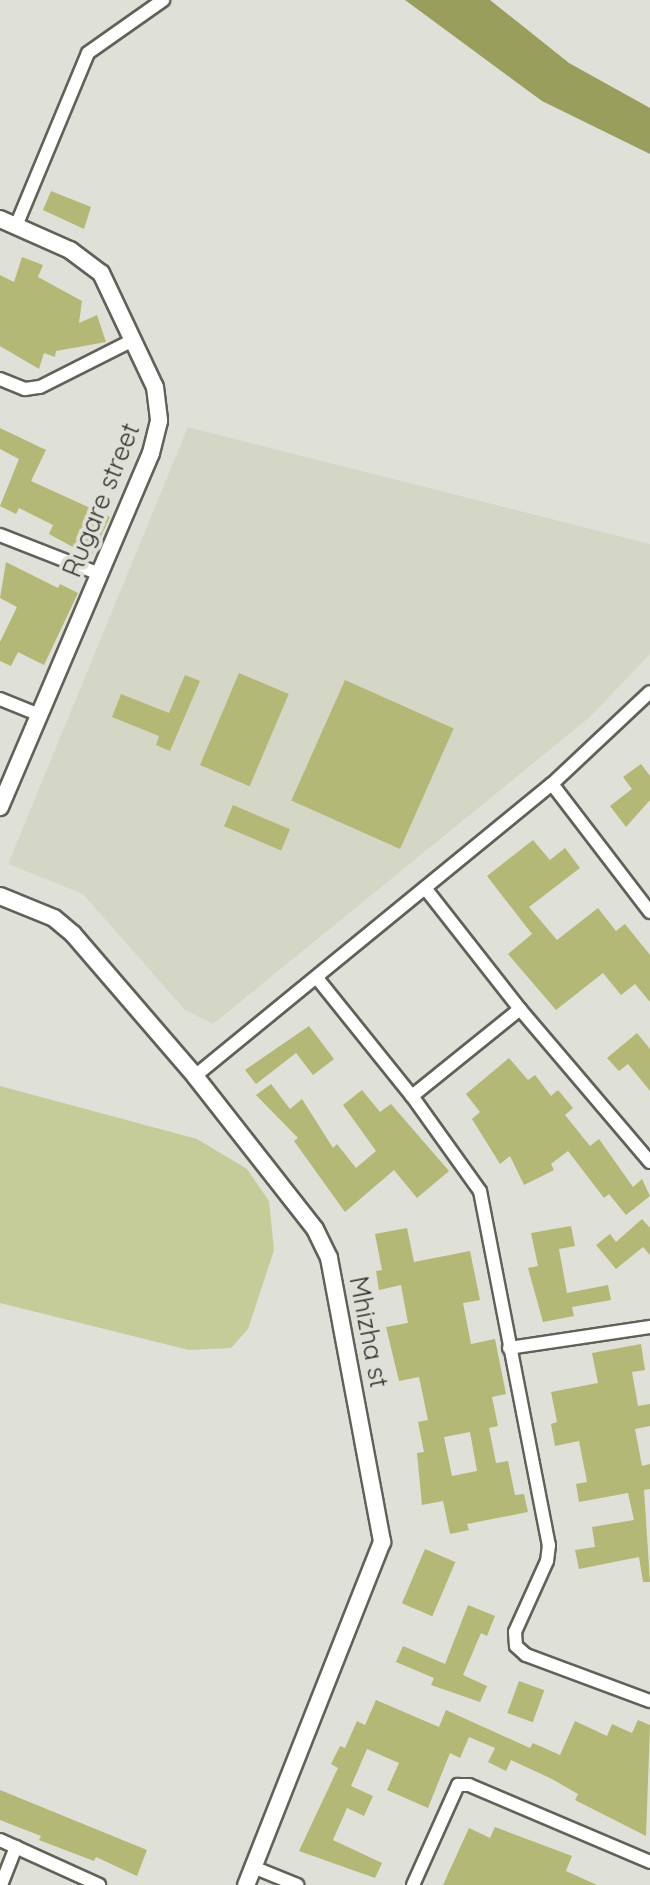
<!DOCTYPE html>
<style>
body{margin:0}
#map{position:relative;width:650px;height:1885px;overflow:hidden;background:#dfe0d7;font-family:Quicksand,sans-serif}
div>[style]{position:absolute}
.built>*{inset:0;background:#d5d7c6}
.green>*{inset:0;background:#c6cb9a}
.water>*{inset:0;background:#999e5d}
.building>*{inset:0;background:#b3b876;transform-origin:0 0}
.roads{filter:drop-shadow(2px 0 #606159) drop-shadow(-2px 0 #606159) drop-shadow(0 2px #606159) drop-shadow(0 -2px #606159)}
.minor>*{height:12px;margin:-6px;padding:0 6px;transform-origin:6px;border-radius:6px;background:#fff}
.tertiary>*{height:16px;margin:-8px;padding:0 8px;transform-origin:8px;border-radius:8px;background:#fff}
span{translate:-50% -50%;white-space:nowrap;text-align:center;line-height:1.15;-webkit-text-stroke:8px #dfe0d7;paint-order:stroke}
.street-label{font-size:26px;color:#333430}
</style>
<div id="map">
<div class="built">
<div style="clip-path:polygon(188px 427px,650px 544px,650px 654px,590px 717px,213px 1024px,185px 1010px,83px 894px,8px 864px)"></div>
</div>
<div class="green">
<div style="clip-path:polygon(0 1086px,197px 1139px,247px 1169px,269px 1201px,274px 1250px,248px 1329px,231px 1348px,189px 1350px,0 1303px)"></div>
</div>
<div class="water">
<div style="clip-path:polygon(405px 0,490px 0,569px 63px,650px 108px,650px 154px,542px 101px)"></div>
</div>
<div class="building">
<div style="clip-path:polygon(51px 191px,91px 207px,84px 229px,43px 210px)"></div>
<div style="clip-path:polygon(22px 257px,43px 265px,38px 277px,82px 301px,79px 323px,97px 315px,106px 342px,56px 351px,55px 357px,44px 353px,39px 369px,0 346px,0 275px,14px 282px)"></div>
<div style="clip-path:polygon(0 428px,46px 450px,31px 481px,110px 517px,91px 557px,49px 534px,53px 525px,19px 508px,16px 514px,0 506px,19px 459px,0 449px)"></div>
<div style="clip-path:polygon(6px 562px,58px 588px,60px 584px,78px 593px,44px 665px,18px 652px,11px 666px,0 661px,0 642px,17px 607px,0 598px)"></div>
<div style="left:239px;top:673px;width:54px;height:100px;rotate:23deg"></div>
<div style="clip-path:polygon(185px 675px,200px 681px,170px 751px,156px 745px,159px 736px,112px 717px,121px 694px,169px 713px)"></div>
<div style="left:345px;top:680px;width:119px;height:132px;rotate:24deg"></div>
<div style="clip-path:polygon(641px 764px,650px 776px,650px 800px,626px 827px,610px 806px,632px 789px,623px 777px)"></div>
<div style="left:233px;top:805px;width:62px;height:23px;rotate:23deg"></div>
<div style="clip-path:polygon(533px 840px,550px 860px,565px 848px,580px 868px,529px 907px,557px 940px,598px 908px,616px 931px,625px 924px,650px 955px,650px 1002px,635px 984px,621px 995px,603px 973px,556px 1010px,508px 954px,532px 934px,487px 876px)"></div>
<div style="clip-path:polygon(309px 1026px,334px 1059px,313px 1075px,296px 1053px,256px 1084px,245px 1070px)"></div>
<div style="clip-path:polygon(637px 1033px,650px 1049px,650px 1091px,628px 1064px,619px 1071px,607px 1058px)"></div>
<div style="clip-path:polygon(509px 1058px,528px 1080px,535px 1075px,551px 1096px,558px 1090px,573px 1108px,565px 1115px,590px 1146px,599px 1139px,633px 1187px,642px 1179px,650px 1196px,626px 1215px,609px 1194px,604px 1198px,568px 1151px,551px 1164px,554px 1170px,524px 1185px,510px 1156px,500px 1164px,472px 1119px,480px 1112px,466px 1094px)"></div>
<div style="clip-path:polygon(271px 1084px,290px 1109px,302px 1099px,333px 1148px,337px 1144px,356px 1168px,376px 1151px,343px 1105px,362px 1090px,380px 1112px,391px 1104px,449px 1171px,417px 1198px,394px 1170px,345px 1212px,294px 1141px,298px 1138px,256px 1095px)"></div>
<div style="clip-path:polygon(642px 1219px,650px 1228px,650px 1255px,643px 1247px,616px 1269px,596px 1245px,610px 1234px,616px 1242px)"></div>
<div style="clip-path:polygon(571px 1226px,575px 1246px,559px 1249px,567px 1293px,608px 1285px,611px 1300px,572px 1307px,574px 1316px,543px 1322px,528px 1268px,538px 1266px,531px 1233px)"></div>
<div style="clip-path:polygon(evenodd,407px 1228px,414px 1262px,470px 1251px,480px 1300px,463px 1303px,471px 1344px,495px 1339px,506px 1394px,492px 1397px,498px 1426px,489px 1428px,496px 1463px,508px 1461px,515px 1495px,524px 1494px,528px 1512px,467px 1524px,469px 1530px,450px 1534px,443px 1501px,422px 1505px,417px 1453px,424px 1452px,418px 1422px,428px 1420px,419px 1377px,399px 1381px,386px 1327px,408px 1323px,401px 1285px,379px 1290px,376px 1271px,382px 1270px,375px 1234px,407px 1228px,470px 1432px,477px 1471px,452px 1476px,444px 1437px,470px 1432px)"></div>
<div style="clip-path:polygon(641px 1344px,645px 1370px,632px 1372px,638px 1406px,650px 1404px,650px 1426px,635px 1429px,642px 1466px,650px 1464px,650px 1489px,644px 1490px,650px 1582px,643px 1582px,639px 1557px,579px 1569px,575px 1550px,595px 1547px,592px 1527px,634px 1520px,628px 1493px,579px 1502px,576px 1484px,587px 1482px,579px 1441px,555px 1446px,551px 1424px,557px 1422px,551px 1392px,598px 1383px,592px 1353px)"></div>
<div style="left:425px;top:1549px;width:33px;height:59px;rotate:23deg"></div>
<div style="clip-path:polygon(468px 1605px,495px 1616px,487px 1636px,481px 1633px,463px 1675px,487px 1686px,480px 1702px,431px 1685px,434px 1678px,396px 1662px,403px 1646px,445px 1664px)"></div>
<div style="left:519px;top:1681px;width:27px;height:34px;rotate:20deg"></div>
<div style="clip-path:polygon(376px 1700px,439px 1727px,446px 1710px,530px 1748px,533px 1743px,560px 1755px,575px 1721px,607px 1736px,612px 1724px,632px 1733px,638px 1720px,650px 1725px,646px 1836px,575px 1800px,578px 1794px,552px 1779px,511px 1760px,506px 1771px,488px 1762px,495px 1748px,469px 1737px,460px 1758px,450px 1753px,428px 1808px,387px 1790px,399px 1763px,367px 1749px,351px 1786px,373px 1796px,364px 1816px,347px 1808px,333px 1840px,382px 1863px,375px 1878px,299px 1851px,338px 1768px,331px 1764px,340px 1746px,345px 1748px,357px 1721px,365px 1725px)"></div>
<div style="clip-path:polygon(0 1790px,147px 1850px,137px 1876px,96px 1857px,94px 1861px,39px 1840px,41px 1836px,0 1820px)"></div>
<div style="clip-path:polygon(495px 1827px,572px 1856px,566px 1871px,597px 1885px,443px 1885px,469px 1828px,490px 1838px)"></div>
</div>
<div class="roads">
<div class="minor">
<div style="left:16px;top:226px;width:187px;rotate:-67.4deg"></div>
<div style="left:88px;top:53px;width:92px;rotate:-35.2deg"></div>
<div style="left:0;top:379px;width:27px;rotate:22deg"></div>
<div style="left:25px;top:389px;width:15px;rotate:-8deg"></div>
<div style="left:40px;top:387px;width:104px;rotate:-26.8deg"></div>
<div style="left:0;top:535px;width:104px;rotate:21.4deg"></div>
<div style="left:0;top:699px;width:40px;rotate:22deg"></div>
<div style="left:552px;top:784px;width:161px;rotate:52.6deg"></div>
<div style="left:425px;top:888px;width:154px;rotate:51.9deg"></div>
<div style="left:317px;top:978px;width:151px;rotate:51.2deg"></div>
<div style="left:195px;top:1076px;width:461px;rotate:-39.3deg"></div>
<div style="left:552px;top:784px;width:134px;rotate:-43.2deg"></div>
<div style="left:650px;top:1162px;width:201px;rotate:-130.4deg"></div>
<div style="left:520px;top:1009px;width:139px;rotate:141.1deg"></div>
<div style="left:412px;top:1096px;width:117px;rotate:54.4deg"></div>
<div style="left:480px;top:1191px;width:361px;rotate:79deg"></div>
<div style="left:549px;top:1545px;width:16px;rotate:97deg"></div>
<div style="left:547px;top:1561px;width:78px;rotate:114.3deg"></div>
<div style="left:515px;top:1632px;width:14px;rotate:86deg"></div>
<div style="left:516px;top:1646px;width:13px;rotate:42deg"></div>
<div style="left:526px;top:1655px;width:132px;rotate:20.4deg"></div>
<div style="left:509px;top:1348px;width:143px;rotate:-8.5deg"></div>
<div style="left:0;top:1840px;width:109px;rotate:24.4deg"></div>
<div style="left:253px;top:1867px;width:48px;rotate:22.2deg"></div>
<div style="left:1px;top:1885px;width:41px;rotate:-68.5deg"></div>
<div style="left:413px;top:1885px;width:110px;rotate:-65.8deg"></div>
<div style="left:458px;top:1785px;width:11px"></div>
<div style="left:469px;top:1785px;width:197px;rotate:23deg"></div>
</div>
<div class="tertiary">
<div style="left:0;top:219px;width:77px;rotate:23.9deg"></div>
<div style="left:70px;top:250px;width:39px;rotate:37deg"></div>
<div style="left:101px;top:273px;width:126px;rotate:64.7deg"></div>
<div style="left:155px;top:387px;width:34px;rotate:83deg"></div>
<div style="left:159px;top:421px;width:33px;rotate:104deg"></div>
<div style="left:151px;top:453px;width:385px;rotate:113.1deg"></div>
<div style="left:0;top:896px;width:58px;rotate:22.2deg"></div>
<div style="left:54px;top:918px;width:25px;rotate:40deg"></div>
<div style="left:73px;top:934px;width:187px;rotate:49.3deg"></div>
<div style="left:195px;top:1076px;width:194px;rotate:51.9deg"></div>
<div style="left:315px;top:1229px;width:32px;rotate:64deg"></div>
<div style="left:329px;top:1258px;width:289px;rotate:79.4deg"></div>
<div style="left:382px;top:1542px;width:369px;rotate:111.6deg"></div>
</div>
</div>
<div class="street-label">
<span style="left:101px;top:500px;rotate:-68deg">Rugare street</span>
<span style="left:369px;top:1332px;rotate:79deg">Mhizha st</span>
</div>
</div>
